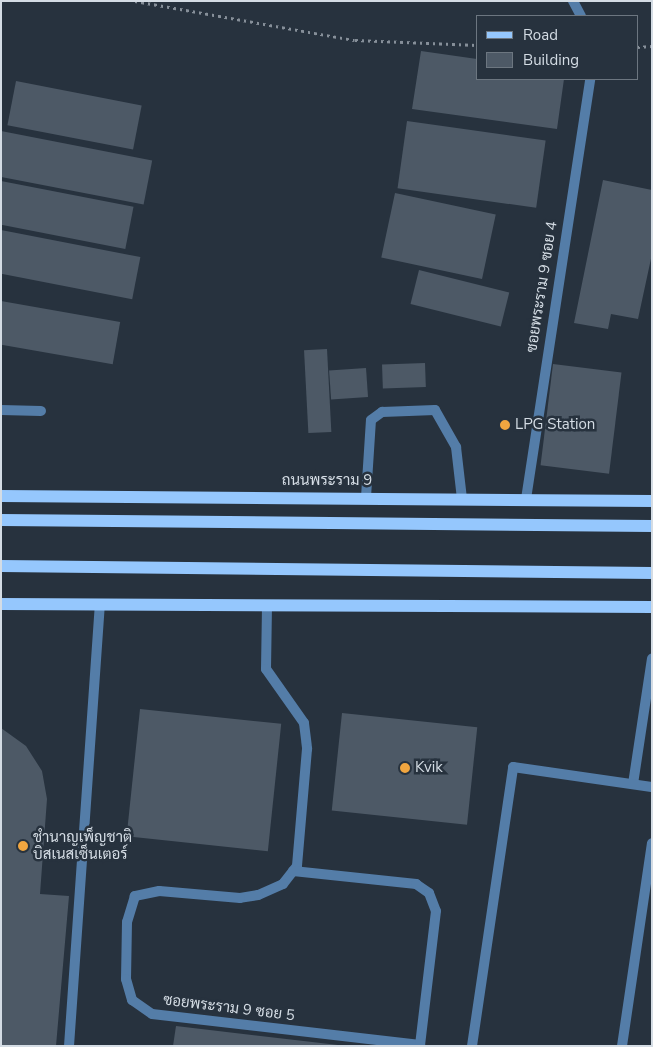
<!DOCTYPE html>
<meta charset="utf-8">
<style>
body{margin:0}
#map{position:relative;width:653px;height:1047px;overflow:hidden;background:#27323e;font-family:"Nunito Sans",Sarabun,sans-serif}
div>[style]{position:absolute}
.building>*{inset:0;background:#4d5966;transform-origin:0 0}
.path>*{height:3px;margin-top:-1.5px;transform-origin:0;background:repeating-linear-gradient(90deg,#868f99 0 2.5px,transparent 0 6.5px)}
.lane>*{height:10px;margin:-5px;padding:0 5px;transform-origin:5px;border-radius:5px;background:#547da8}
.street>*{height:10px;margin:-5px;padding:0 5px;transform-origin:5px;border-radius:5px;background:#547da8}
.primary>*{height:12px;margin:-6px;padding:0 6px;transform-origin:6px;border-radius:6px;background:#95c7fd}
.dots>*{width:14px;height:14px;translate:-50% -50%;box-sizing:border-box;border:2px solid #27323e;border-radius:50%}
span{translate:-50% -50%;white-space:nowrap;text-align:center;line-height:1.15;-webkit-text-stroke:5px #27323e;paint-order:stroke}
.street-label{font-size:15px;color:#d4dce4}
.poi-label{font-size:15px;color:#d4dce4}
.left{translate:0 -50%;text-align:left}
.frame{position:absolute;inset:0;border:2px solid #d4dce4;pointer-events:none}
.legend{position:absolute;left:476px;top:15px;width:162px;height:65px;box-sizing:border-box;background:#27323e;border:1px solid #6c7680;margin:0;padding:6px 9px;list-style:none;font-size:15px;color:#d4dce4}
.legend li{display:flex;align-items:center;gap:10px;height:25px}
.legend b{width:25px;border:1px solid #6c7680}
</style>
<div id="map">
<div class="building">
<div style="clip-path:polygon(421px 51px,477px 59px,477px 79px,564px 79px,557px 129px,412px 109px)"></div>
<div style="left:16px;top:81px;width:128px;height:45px;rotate:11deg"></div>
<div style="left:407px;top:121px;width:140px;height:68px;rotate:8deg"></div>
<div style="left:1px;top:131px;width:154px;height:45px;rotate:11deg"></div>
<div style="clip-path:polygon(603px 180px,652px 190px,652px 254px,638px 319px,611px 314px,608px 329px,574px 323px)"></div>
<div style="left:1px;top:181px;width:135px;height:43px;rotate:11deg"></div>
<div style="left:395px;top:193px;width:103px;height:66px;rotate:12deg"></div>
<div style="left:1px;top:230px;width:142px;height:43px;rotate:11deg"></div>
<div style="left:419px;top:270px;width:93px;height:35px;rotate:14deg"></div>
<div style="left:1px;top:301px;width:121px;height:43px;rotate:10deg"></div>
<div style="left:327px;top:349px;width:83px;height:23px;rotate:87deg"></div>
<div style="left:425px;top:363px;width:24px;height:43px;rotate:88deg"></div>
<div style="left:553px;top:364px;width:69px;height:102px;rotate:7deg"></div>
<div style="left:366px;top:368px;width:29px;height:37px;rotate:86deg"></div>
<div style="left:140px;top:709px;width:142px;height:128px;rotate:6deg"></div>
<div style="left:342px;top:713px;width:136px;height:98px;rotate:6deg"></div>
<div style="clip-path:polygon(1px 728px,26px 746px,42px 771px,47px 799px,40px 894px,69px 896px,56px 1046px,1px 1046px)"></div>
<div style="clip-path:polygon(176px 1026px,338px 1045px,338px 1046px,173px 1046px)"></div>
</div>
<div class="path">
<div style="left:135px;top:1px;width:223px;rotate:10.1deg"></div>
<div style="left:355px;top:40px;width:122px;rotate:2.3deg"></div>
<div style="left:637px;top:47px;width:15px;rotate:-4deg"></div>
</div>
<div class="lane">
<div style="left:366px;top:497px;width:77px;rotate:-86.3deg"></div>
<div style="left:371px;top:420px;width:14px;rotate:-36deg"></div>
<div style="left:382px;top:412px;width:53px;rotate:-2.2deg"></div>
<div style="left:435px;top:410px;width:43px;rotate:60.4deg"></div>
<div style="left:456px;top:447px;width:52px;rotate:83.4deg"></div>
<div style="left:267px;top:606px;width:63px;rotate:90.9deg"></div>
<div style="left:266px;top:669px;width:66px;rotate:54.9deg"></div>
<div style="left:304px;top:723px;width:26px;rotate:83deg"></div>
<div style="left:307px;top:749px;width:117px;rotate:94.9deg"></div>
<div style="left:297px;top:866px;width:23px;rotate:128deg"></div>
<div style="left:283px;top:884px;width:27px;rotate:156deg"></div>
<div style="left:258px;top:895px;width:18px;rotate:171deg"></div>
<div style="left:240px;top:898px;width:81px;rotate:-175.1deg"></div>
<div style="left:159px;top:891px;width:25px;rotate:168deg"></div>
<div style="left:135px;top:896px;width:27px;rotate:107deg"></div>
<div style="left:127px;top:922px;width:57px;rotate:91deg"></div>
<div style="left:126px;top:979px;width:22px;rotate:74deg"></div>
<div style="left:132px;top:1000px;width:24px;rotate:35deg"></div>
<div style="left:152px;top:1014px;width:270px;rotate:6.6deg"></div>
<div style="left:633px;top:784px;width:127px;rotate:-81.4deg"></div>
<div style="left:293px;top:871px;width:124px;rotate:6deg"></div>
<div style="left:416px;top:884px;width:16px;rotate:35deg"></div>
<div style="left:429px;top:893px;width:19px;rotate:69deg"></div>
<div style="left:436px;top:911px;width:136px;rotate:96.8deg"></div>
<div style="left:69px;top:1046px;width:443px;rotate:-86deg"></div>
<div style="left:472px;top:1046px;width:282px;rotate:-81.6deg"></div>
<div style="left:513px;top:767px;width:140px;rotate:8.2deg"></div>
<div style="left:622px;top:1046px;width:205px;rotate:-81.6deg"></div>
</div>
<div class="street">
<div style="left:573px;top:1px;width:17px;rotate:62deg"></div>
<div style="left:1px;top:410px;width:40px;rotate:1.4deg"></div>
<div style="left:526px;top:499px;width:425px;rotate:-81.3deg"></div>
</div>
<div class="primary">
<div style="left:1px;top:496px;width:651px;rotate:0.44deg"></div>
<div style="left:1px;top:520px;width:651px;rotate:0.53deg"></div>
<div style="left:1px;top:566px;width:651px;rotate:0.62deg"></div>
<div style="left:1px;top:604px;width:651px;rotate:0.26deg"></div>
</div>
<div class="dots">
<div style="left:505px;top:425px;background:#f1a640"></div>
<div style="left:405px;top:768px;background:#f1a640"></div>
<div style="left:23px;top:846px;background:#f1a640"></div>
</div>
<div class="street-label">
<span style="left:542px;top:287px;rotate:-81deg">ซอยพระราม 9 ซอย 4</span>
<span style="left:327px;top:481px">ถนนพระราม 9</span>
<span style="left:229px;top:1008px;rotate:7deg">ซอยพระราม 9 ซอย 5</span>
</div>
<div class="poi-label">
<span class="left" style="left:515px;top:425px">LPG Station</span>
<span class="left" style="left:415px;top:768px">Kvik</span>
<span class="left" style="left:33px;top:846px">ชำนาญเพ็ญชาติ<br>บิสเนสเซ็นเตอร์</span>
</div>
<div class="frame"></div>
<ul class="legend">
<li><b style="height:6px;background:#95c7fd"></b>Road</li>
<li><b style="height:14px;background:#4d5966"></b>Building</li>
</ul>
</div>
